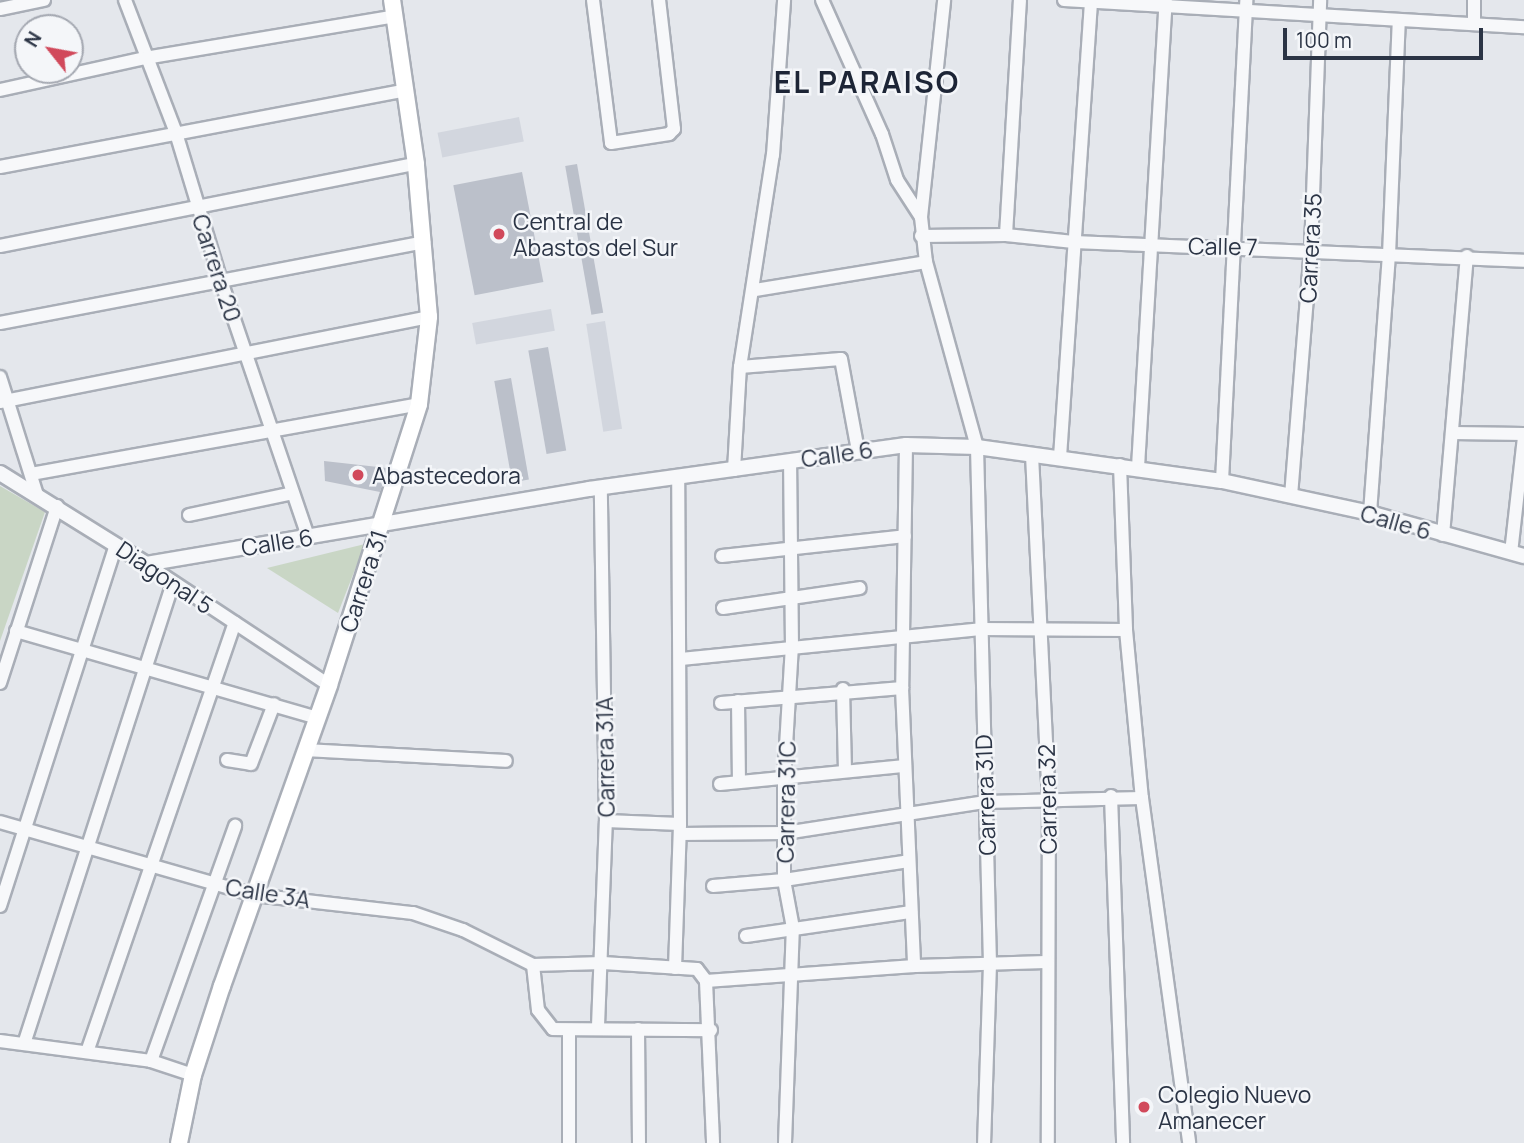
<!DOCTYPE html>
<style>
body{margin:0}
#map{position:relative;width:1524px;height:1143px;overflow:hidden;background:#e4e7ec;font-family:Manrope,sans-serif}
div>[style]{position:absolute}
.built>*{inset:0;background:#d2d6de;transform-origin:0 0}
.green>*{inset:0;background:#c9d6c5}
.building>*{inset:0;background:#bbc0ca;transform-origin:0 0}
.roads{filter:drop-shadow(2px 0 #a9aeb7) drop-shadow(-2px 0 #a9aeb7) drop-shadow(0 2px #a9aeb7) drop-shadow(0 -2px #a9aeb7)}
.minor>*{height:12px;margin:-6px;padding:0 6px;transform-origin:6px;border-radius:6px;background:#f7f8fa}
.tertiary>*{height:14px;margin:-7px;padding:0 7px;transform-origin:7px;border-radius:7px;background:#f7f8fa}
.secondary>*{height:16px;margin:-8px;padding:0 8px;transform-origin:8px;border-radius:8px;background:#fff}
.dots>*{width:19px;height:19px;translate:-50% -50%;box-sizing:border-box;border:4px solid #f4f6f9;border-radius:50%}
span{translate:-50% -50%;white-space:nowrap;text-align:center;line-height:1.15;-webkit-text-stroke:5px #f4f6f9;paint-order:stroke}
.poi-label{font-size:23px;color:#2b3445}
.left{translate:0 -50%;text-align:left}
.street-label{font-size:23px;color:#2b3445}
.district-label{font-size:30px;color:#1d2536;font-weight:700;letter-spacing:2px}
.north{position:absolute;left:14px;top:14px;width:70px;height:70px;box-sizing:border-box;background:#f4f6f9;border:2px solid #a4a8b1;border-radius:50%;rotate:301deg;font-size:19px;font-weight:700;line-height:28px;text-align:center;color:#2b3445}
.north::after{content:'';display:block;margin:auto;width:24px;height:32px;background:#d1495b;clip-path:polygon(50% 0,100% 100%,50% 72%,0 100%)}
.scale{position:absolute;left:1283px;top:28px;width:200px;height:32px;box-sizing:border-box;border:4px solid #2b3445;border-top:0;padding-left:9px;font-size:21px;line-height:24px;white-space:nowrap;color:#2b3445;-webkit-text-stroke:5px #f4f6f9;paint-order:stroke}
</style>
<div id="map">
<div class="built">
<div style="left:519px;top:117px;width:25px;height:83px;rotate:79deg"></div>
<div style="left:551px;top:309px;width:22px;height:80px;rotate:80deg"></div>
<div style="left:605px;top:321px;width:109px;height:19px;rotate:81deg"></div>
</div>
<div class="green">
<div style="clip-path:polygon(0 486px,45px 512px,0 641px)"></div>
<div style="clip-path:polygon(365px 544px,338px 613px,267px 568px)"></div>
</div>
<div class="building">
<div style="left:577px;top:164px;width:151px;height:12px;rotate:80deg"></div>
<div style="left:522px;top:172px;width:112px;height:70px;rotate:79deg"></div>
<div style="left:548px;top:347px;width:105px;height:20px;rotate:80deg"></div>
<div style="left:511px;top:378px;width:103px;height:17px;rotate:80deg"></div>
<div style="clip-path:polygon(324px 461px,387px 468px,380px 492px,325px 481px)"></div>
</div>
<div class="roads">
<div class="minor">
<div style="left:125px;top:0;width:142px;rotate:69deg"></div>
<div style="left:176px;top:133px;width:152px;rotate:73.1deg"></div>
<div style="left:220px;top:278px;width:274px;rotate:71.2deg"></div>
<div style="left:593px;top:0;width:144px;rotate:82.8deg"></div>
<div style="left:611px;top:143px;width:59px;rotate:-8.8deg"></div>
<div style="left:669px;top:134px;width:7px;rotate:-45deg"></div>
<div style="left:674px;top:129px;width:130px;rotate:-96.6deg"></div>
<div style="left:822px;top:0;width:147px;rotate:65.9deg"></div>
<div style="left:882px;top:134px;width:48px;rotate:71.9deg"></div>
<div style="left:897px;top:180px;width:44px;rotate:57deg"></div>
<div style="left:921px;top:217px;width:45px;rotate:83.7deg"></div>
<div style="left:926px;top:262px;width:192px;rotate:74.6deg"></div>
<div style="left:977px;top:447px;width:517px;rotate:88.56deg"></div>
<div style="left:990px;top:964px;width:179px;rotate:91.9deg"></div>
<div style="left:1064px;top:0;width:461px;rotate:3.4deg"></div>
<div style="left:0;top:9px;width:45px;rotate:-11.6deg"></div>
<div style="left:1474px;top:22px;width:22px;rotate:-90deg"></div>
<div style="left:0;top:90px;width:148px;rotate:-12.4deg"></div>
<div style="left:145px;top:58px;width:254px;rotate:-9.5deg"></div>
<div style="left:0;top:167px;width:411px;rotate:-10.7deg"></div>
<div style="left:921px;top:217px;width:218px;rotate:-83.9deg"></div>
<div style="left:1006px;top:235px;width:235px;rotate:-86.6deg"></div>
<div style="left:921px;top:236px;width:85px;rotate:-0.7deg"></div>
<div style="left:1006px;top:235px;width:68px;rotate:5.9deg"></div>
<div style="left:1074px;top:242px;width:450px;rotate:2.4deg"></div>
<div style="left:0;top:246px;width:424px;rotate:-11.2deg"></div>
<div style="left:755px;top:290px;width:173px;rotate:-9.3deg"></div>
<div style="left:0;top:323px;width:432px;rotate:-10.8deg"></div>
<div style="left:740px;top:367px;width:101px;rotate:-4.5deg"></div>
<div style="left:841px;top:359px;width:94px;rotate:79.5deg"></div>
<div style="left:0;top:377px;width:124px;rotate:72.6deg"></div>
<div style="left:0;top:402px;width:437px;rotate:-11.2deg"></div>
<div style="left:1453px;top:433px;width:71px;rotate:0.8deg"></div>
<div style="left:906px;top:445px;width:243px;rotate:90.9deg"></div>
<div style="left:902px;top:688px;width:278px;rotate:87.5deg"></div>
<div style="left:1032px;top:455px;width:344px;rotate:87.2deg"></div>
<div style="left:1049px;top:799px;width:344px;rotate:90.2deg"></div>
<div style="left:1060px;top:457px;width:458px;rotate:-86.1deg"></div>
<div style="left:1120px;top:465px;width:165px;rotate:87.9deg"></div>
<div style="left:1126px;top:630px;width:169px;rotate:84.6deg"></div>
<div style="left:1142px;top:798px;width:348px;rotate:82.2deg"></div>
<div style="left:1138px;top:467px;width:468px;rotate:-86.6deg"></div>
<div style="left:734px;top:470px;width:103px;rotate:-86.7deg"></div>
<div style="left:740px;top:367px;width:215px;rotate:-81.2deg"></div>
<div style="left:773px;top:155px;width:155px;rotate:-85.9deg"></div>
<div style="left:31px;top:474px;width:394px;rotate:-10.2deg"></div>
<div style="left:1222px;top:481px;width:482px;rotate:-87.1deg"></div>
<div style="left:1291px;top:496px;width:247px;rotate:-85.4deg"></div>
<div style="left:1311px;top:250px;width:250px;rotate:-87.9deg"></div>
<div style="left:1370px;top:513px;width:259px;rotate:-85.8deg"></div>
<div style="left:1389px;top:255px;width:235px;rotate:-87.6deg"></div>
<div style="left:189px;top:515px;width:106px;rotate:-11.9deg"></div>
<div style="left:1443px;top:535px;width:280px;rotate:-85.1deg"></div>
<div style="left:1511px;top:553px;width:116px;rotate:-83.6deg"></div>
<div style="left:722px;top:556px;width:184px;rotate:-6.2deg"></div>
<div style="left:146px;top:564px;width:219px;rotate:33.5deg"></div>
<div style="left:723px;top:608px;width:138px;rotate:-8.3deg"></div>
<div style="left:16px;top:631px;width:313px;rotate:16.1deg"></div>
<div style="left:681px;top:659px;width:301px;rotate:-5.7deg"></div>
<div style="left:981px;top:629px;width:145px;rotate:0.4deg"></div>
<div style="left:0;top:683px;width:186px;rotate:-72.1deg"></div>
<div style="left:843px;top:689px;width:82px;rotate:88.6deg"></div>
<div style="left:738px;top:701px;width:81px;rotate:89.3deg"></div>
<div style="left:721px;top:703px;width:182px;rotate:-4.7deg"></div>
<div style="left:305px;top:750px;width:201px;rotate:3.1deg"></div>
<div style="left:227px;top:760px;width:24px;rotate:9deg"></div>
<div style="left:251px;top:764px;width:64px;rotate:-69deg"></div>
<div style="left:720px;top:784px;width:186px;rotate:-5.6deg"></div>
<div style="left:1111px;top:796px;width:347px;rotate:88deg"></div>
<div style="left:606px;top:821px;width:74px;rotate:2.3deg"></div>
<div style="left:0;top:822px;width:264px;rotate:16deg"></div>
<div style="left:254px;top:895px;width:160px;rotate:6.5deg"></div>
<div style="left:413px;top:913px;width:53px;rotate:18.8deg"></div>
<div style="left:463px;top:930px;width:78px;rotate:26.6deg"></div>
<div style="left:533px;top:965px;width:70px;rotate:-1.6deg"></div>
<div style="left:603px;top:963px;width:94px;rotate:3.7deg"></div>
<div style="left:697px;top:969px;width:15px;rotate:53deg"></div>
<div style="left:706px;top:981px;width:162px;rotate:87.5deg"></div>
<div style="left:680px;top:834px;width:105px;rotate:-0.5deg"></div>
<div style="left:785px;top:833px;width:203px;rotate:-8.8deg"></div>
<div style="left:986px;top:802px;width:156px;rotate:-1.5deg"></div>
<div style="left:713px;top:886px;width:71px;rotate:-4.8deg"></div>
<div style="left:784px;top:880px;width:126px;rotate:-8.6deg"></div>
<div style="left:0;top:906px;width:379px;rotate:-72.2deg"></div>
<div style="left:746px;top:936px;width:167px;rotate:-8.3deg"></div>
<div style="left:533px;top:965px;width:45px;rotate:83.7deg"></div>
<div style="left:538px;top:1010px;width:24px;rotate:52deg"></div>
<div style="left:553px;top:1029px;width:158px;rotate:0.4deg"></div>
<div style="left:675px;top:968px;width:144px;rotate:-88deg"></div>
<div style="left:680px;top:824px;width:347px;rotate:-90.3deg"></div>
<div style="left:706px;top:981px;width:209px;rotate:-4.1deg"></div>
<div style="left:914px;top:966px;width:134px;rotate:-1.7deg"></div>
<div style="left:598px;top:1026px;width:205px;rotate:-87.8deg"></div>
<div style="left:606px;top:821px;width:333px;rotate:-90.9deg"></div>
<div style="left:638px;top:1029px;width:114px;rotate:89.5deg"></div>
<div style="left:0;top:1041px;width:152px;rotate:7.5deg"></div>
<div style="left:151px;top:1061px;width:44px;rotate:18.4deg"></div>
<div style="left:24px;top:1044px;width:485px;rotate:-72.1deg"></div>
<div style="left:87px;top:1052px;width:454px;rotate:-71deg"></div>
<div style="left:151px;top:1061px;width:250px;rotate:-70.3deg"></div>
<div style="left:569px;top:1143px;width:112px;rotate:-90deg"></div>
<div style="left:785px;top:1143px;width:215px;rotate:-87.9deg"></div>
<div style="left:793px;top:928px;width:49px;rotate:-100.6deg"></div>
<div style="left:784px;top:880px;width:100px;rotate:-90deg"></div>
<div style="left:784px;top:780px;width:133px;rotate:-86.6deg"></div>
<div style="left:792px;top:647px;width:186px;rotate:-90.6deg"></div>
</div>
<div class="tertiary">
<div style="left:0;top:473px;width:172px;rotate:31.9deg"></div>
<div style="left:146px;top:564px;width:449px;rotate:-9.6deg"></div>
<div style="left:589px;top:489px;width:320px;rotate:-7.9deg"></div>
<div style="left:906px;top:445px;width:71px;rotate:1.6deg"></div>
<div style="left:977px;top:447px;width:247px;rotate:7.9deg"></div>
<div style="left:1222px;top:481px;width:151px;rotate:12.2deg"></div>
<div style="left:1370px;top:513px;width:160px;rotate:15.6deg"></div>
</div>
<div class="secondary">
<div style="left:179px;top:1143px;width:69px;rotate:-78.4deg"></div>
<div style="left:193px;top:1075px;width:94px;rotate:-72deg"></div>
<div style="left:222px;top:986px;width:319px;rotate:-70.4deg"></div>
<div style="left:329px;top:685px;width:295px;rotate:-72.2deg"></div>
<div style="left:419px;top:404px;width:88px;rotate:-83.4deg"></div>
<div style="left:429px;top:317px;width:154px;rotate:-94.9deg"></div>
<div style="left:416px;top:164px;width:166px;rotate:-98.3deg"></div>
</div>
</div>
<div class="dots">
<div style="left:499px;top:234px;background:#d1495b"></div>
<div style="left:358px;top:475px;background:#d1495b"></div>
<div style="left:1144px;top:1107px;background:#d1495b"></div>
</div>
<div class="poi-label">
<span class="left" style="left:513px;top:234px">Central de<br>Abastos del Sur</span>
<span class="left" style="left:372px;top:475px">Abastecedora</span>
<span class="left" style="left:1158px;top:1107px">Colegio Nuevo<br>Amanecer</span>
</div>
<div class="street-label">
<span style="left:1223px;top:246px;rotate:1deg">Calle 7</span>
<span style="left:1310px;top:248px;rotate:-87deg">Carrera 35</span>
<span style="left:217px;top:268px;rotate:72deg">Carrera 20</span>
<span style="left:837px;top:454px;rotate:-8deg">Calle 6</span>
<span style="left:1396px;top:522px;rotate:16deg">Calle 6</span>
<span style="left:277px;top:542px;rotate:-9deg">Calle 6</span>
<span style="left:165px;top:577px;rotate:34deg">Diagonal 5</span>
<span style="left:363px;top:581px;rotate:-72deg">Carrera 31</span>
<span style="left:605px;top:757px;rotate:-91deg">Carrera 31A</span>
<span style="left:985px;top:795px;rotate:-92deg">Carrera 31D</span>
<span style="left:1047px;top:799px;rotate:-91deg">Carrera 32</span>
<span style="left:786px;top:802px;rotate:-89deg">Carrera 31C</span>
<span style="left:268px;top:893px;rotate:9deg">Calle 3A</span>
</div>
<div class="district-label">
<span style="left:867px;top:82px">EL PARAISO</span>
</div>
<div class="north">N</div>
<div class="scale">100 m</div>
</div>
